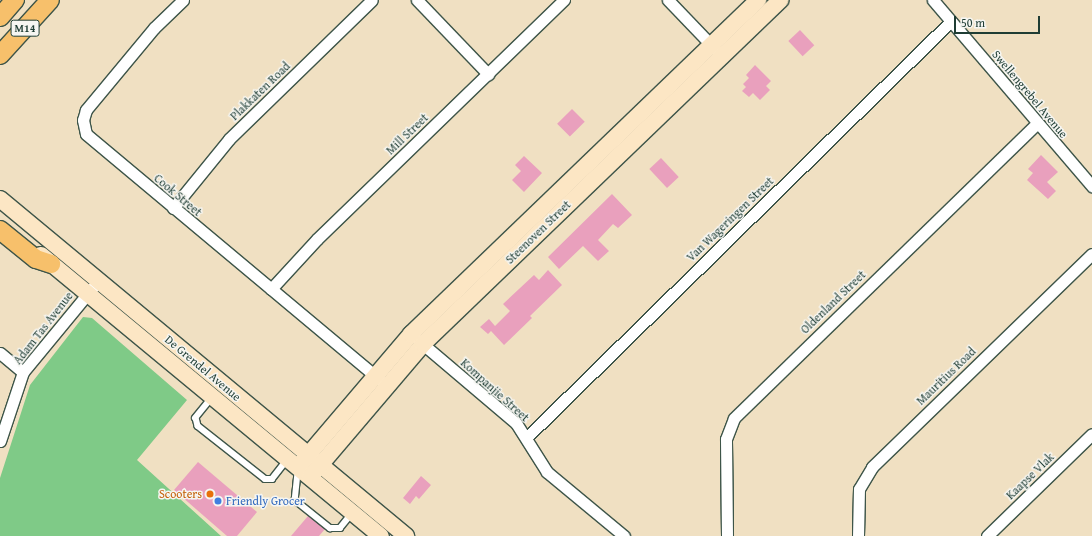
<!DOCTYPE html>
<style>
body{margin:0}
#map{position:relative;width:1092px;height:536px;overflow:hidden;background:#f0e0c2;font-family:"Gentium Book Plus",serif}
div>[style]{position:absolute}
.green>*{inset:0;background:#7fca87}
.building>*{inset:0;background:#e9a0bd;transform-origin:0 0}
.roads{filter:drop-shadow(1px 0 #3e5549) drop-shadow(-1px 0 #3e5549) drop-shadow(0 1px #3e5549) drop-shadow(0 -1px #3e5549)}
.lane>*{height:5.5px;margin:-2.75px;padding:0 2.75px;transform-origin:2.75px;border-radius:2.75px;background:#fff}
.street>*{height:11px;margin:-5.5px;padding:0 5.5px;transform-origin:5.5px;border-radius:5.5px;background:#fff}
.secondary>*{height:16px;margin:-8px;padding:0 8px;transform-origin:8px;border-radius:8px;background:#fce6c4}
.primary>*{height:18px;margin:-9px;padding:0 9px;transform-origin:9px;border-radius:9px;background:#f7c06b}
.dots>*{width:11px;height:11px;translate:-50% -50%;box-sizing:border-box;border:2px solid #f6f6f2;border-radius:50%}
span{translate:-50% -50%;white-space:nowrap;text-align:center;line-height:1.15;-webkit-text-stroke:3px #f6f6f2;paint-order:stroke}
.shield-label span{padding:1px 3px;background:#f6f6f2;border:1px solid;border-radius:3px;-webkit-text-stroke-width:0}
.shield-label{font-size:11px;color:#1f3d34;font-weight:700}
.street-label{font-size:12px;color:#1f3d34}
.food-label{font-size:12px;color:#c56008}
.right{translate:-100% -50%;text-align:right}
.shop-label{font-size:12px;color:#366cbe}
.left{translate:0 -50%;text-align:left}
.scale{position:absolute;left:954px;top:16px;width:86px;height:18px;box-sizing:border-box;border:2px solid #1f3d34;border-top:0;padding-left:5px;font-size:12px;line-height:14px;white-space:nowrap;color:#1f3d34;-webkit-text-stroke:3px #f6f6f2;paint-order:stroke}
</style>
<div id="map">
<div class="green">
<div style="clip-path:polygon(83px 317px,92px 318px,187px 400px,137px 460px,221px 536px,0 536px,0 478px,30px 385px)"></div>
</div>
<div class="building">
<div style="left:800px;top:30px;width:21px;height:16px;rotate:47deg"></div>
<div style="clip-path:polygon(755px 65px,771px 81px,766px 86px,770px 90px,760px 100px,753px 93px,749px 97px,742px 91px,746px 87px,743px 84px,749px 78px,746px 75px)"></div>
<div style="left:572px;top:109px;width:18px;height:21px;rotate:45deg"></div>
<div style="clip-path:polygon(1041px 155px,1058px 172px,1047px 182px,1056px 191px,1048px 199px,1027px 180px,1033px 173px,1028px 169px)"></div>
<div style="clip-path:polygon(524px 156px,542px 173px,524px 192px,512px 180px,521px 171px,515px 165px)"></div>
<div style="left:661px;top:158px;width:26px;height:16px;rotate:47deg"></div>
<div style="clip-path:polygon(612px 194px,632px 215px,618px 228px,613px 224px,598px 240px,609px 251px,598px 261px,583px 246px,559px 269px,548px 257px)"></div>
<div style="clip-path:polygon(548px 270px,562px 285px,530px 316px,532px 318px,504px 345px,491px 331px,488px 334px,480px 327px,489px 319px,495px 326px,510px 311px,503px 304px,534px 275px,539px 280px)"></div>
<div style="clip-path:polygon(198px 462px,257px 512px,237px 536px,227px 536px,174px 490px)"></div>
<div style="clip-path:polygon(421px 476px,431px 485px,419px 499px,416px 496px,410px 504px,403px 498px)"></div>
<div style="clip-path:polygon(308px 516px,325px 529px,319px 536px,291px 536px)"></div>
</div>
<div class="roads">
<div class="lane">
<div style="left:212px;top:398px;width:26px;rotate:129deg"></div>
<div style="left:196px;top:418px;width:8px;rotate:76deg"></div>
<div style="left:198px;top:426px;width:85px;rotate:38.3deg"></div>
<div style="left:265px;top:479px;width:7px"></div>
<div style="left:272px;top:479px;width:24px;rotate:-52deg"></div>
<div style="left:298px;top:473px;width:27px;rotate:96deg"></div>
<div style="left:295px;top:500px;width:45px;rotate:38.7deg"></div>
<div style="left:330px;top:528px;width:10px"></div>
<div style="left:340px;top:528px;width:19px;rotate:-51deg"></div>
</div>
<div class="street">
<div style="left:183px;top:0;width:40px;rotate:136deg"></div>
<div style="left:154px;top:28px;width:107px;rotate:129.7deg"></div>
<div style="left:86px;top:110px;width:10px;rotate:107deg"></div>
<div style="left:83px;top:120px;width:14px;rotate:78deg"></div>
<div style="left:86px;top:134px;width:383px;rotate:39.9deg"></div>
<div style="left:417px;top:0;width:103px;rotate:46.2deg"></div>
<div style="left:668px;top:0;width:68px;rotate:46.2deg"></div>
<div style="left:933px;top:0;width:245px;rotate:49.5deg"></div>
<div style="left:173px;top:208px;width:89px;rotate:-50.9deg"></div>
<div style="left:229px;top:139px;width:199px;rotate:-44.2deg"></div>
<div style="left:271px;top:289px;width:68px;rotate:-47.4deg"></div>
<div style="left:317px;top:239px;width:344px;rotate:-44.1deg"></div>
<div style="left:418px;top:340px;width:128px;rotate:40.3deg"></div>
<div style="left:516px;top:423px;width:58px;rotate:57.7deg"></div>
<div style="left:547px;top:472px;width:100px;rotate:39.7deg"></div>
<div style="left:0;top:353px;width:30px;rotate:40deg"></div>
<div style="left:527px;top:437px;width:594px;rotate:-44.45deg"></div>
<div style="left:0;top:441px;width:73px;rotate:-71.6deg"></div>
<div style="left:23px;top:372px;width:118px;rotate:-50.5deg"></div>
<div style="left:727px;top:536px;width:97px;rotate:-90.6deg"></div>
<div style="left:726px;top:439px;width:22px;rotate:-69deg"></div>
<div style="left:734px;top:418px;width:423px;rotate:-44.2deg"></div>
<div style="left:858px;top:536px;width:47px;rotate:-88.8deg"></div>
<div style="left:859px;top:489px;width:26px;rotate:-59deg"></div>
<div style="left:872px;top:467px;width:306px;rotate:-44.1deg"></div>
<div style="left:987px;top:536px;width:146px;rotate:-44.2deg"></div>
</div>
<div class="secondary">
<div style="left:0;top:199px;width:528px;rotate:39.69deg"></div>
<div style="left:41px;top:255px;width:441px;rotate:39.6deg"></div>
<div style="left:298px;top:467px;width:175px;rotate:-49.6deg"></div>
<div style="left:411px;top:334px;width:482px;rotate:-43.9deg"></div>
<div style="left:310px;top:477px;width:175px;rotate:-49.6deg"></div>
<div style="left:423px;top:344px;width:496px;rotate:-43.9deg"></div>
</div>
<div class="primary">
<div style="left:0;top:17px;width:23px;rotate:-49deg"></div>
<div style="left:0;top:55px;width:74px;rotate:-47.7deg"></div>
<div style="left:0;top:230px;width:46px;rotate:38.9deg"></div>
<div style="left:36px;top:259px;width:16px;rotate:18deg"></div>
</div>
</div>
<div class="dots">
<div style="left:210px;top:494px;background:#e8710a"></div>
<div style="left:218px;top:501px;background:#3f7fe0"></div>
</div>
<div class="shield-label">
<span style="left:25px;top:28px">M14</span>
</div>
<div class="street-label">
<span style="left:260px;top:91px;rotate:-44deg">Plakkaten Road</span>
<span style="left:1030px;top:94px;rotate:50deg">Swellengrebel Avenue</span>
<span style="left:407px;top:134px;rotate:-44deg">Mill Street</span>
<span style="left:178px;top:195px;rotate:40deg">Cook Street</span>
<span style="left:730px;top:219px;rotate:-44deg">Van Wageringen Street</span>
<span style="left:538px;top:232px;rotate:-44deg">Steenoven Street</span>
<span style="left:833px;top:302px;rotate:-44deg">Oldenland Street</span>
<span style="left:43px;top:328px;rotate:-52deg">Adam Tas Avenue</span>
<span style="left:203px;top:368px;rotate:40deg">De Grendel Avenue</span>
<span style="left:946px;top:376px;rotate:-44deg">Mauritius Road</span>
<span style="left:495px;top:390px;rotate:42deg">Kompanjie Street</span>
<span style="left:1030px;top:476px;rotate:-44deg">Kaapse Vlak</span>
</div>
<div class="food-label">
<span class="right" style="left:202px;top:494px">Scooters</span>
</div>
<div class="shop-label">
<span class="left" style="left:226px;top:501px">Friendly Grocer</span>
</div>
<div class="scale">50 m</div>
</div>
